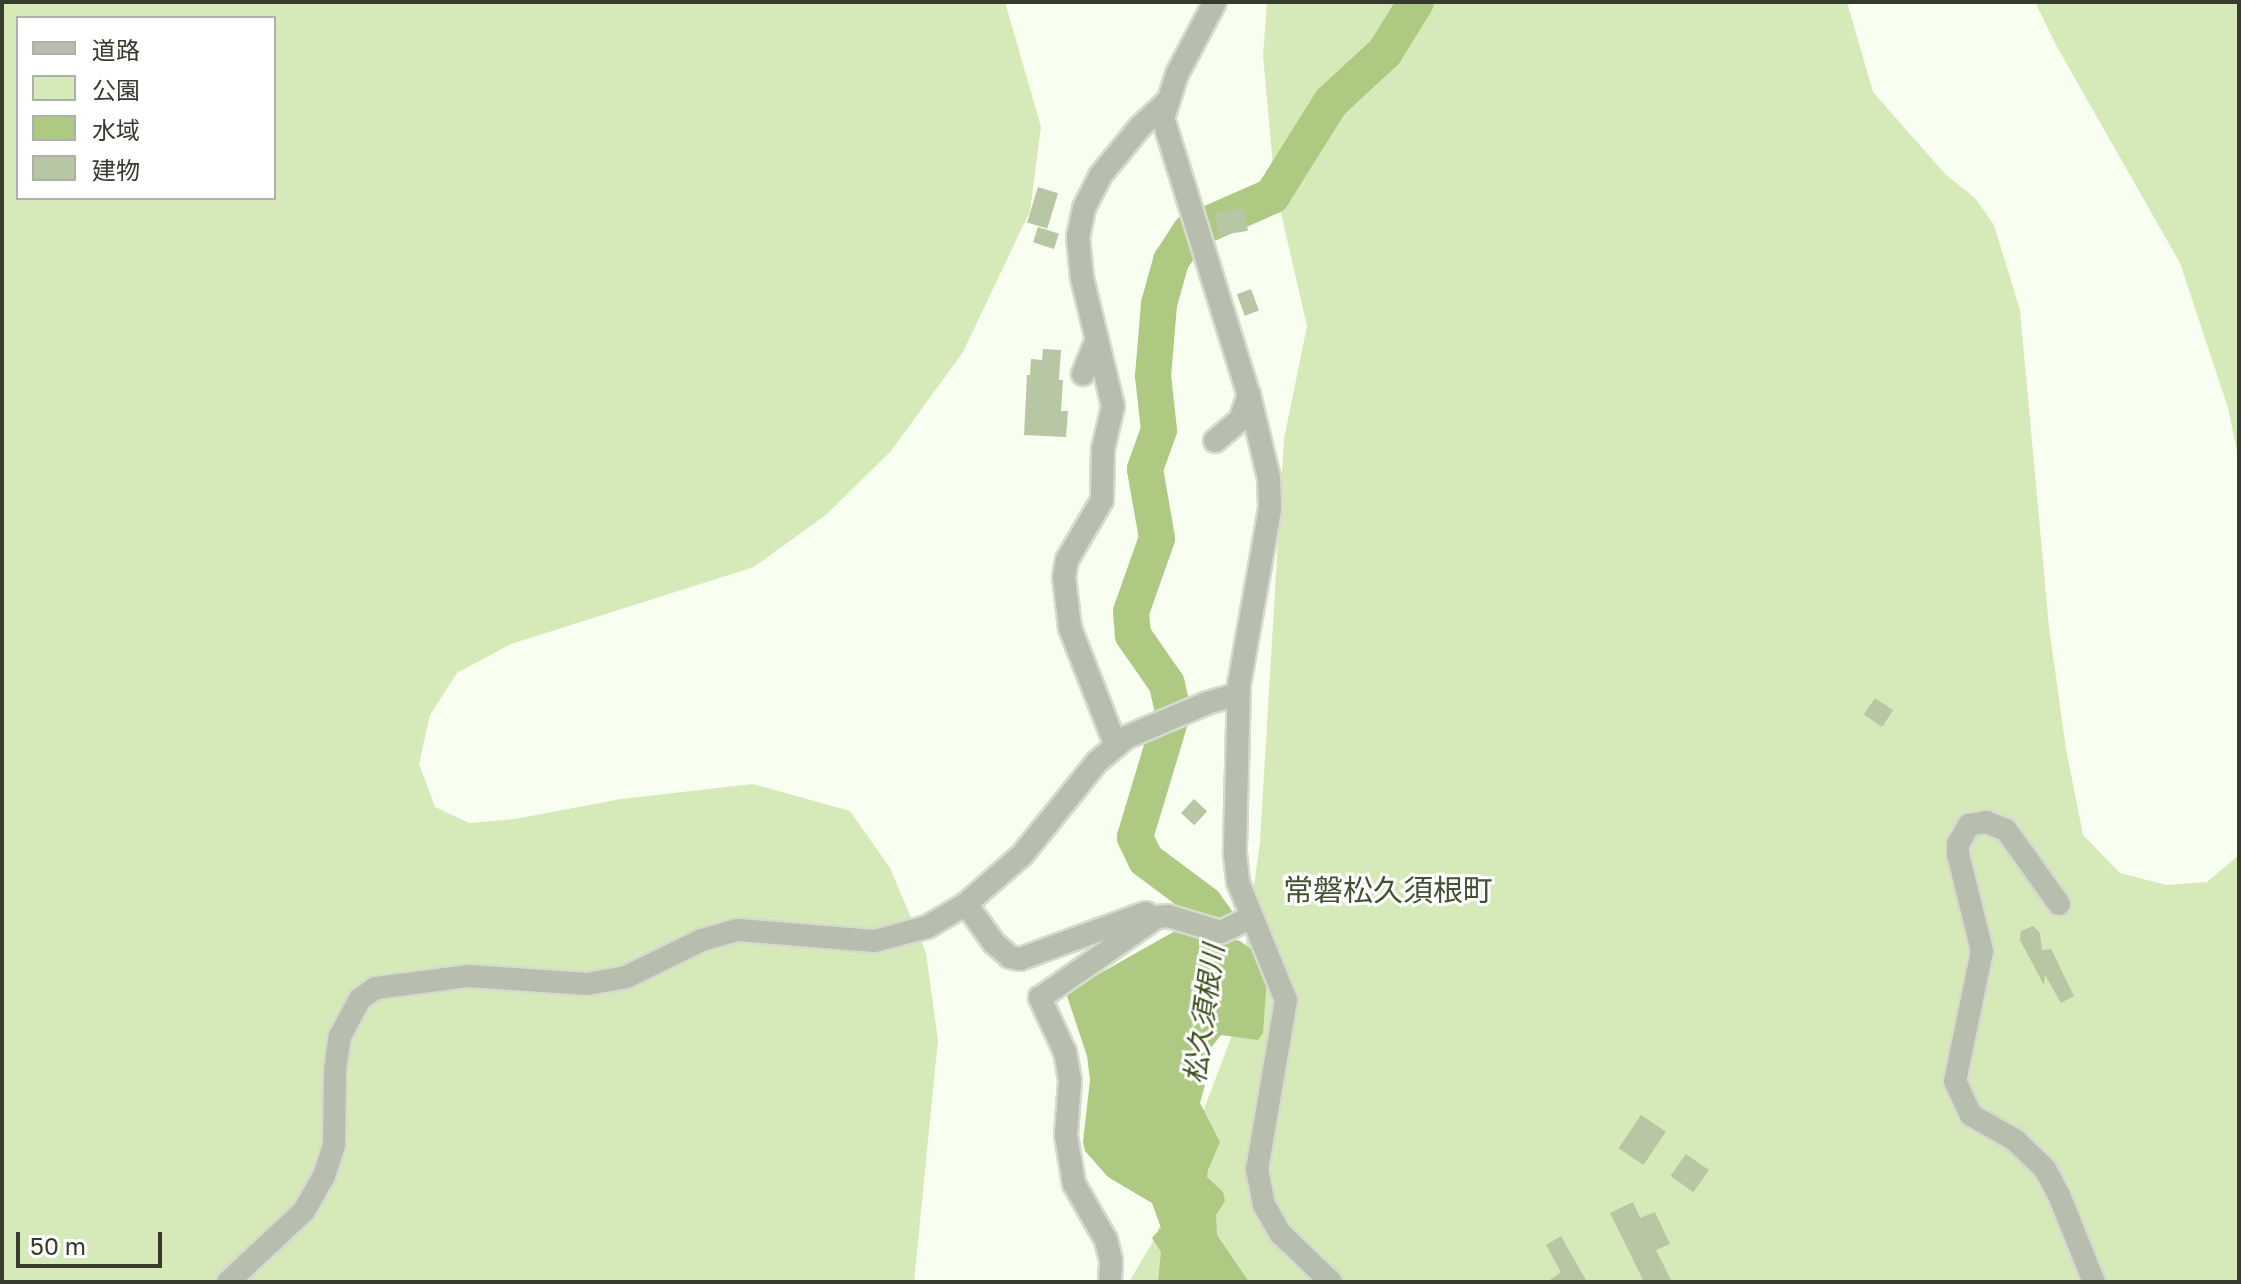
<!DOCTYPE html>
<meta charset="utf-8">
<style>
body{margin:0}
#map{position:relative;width:2241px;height:1284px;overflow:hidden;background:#f8fef0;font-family:"Golos Text","Noto Sans JP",sans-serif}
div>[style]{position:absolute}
.green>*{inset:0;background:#d6eab9}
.water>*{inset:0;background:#adc982}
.river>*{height:36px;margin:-18px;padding:0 18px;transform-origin:18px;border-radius:18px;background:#adc982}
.building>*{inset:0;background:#b7c6a3;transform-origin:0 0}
.roads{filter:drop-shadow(2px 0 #d5dbcd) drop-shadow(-2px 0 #d5dbcd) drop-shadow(0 2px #d5dbcd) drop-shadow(0 -2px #d5dbcd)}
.street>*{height:22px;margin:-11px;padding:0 11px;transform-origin:11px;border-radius:11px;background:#b7beae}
span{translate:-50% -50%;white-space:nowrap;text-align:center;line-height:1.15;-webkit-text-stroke:6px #fff;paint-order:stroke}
.water-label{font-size:28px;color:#3b4d1a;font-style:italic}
.quarter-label{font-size:30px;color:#455133}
.frame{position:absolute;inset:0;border:4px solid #353b2d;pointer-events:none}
.legend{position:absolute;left:16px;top:16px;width:260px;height:184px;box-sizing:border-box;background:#fff;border:2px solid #aeb1ab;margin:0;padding:10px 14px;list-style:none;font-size:24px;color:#353b2d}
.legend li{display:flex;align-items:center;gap:16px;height:40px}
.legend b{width:40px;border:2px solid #aeb1ab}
.scale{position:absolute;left:16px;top:1232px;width:146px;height:36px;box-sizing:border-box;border:4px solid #353b2d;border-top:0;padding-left:10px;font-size:24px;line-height:28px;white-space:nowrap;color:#353b2d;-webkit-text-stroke:6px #fff;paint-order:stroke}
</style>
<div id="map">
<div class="green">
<div style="clip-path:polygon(evenodd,2px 2px,1005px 2px,1041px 127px,1030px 211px,963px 352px,891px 451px,827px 514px,754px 567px,511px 644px,457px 673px,430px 715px,419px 764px,435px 807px,469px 823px,515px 819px,621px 799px,753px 784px,850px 811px,890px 868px,926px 953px,938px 1040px,914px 1282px,2px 1282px,2px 2px,18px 18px,274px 18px,274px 198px,18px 198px,18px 18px)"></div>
<div style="clip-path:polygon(1267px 2px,1847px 2px,1873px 92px,1945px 174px,1975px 198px,1994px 225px,2020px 310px,2049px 627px,2066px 749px,2083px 835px,2120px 873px,2166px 885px,2207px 882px,2239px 855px,2239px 1282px,1129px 1282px,1155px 1238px,1234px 1030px,1260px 842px,1284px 439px,1307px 326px,1275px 187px,1263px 56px)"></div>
<div style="clip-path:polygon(2035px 2px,2239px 2px,2239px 461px,2228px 408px,2180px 263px,2057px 47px)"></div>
</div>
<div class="water">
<div style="clip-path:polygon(1184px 926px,1240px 941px,1268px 962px,1263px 1033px,1258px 1040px,1221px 1035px,1206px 1054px,1208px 1074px,1200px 1103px,1220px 1142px,1208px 1170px,1207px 1177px,1223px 1192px,1225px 1201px,1216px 1215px,1217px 1235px,1249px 1282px,1158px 1282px,1161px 1252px,1152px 1238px,1161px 1228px,1152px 1203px,1108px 1177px,1085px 1151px,1083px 1142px,1090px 1080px,1087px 1056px,1067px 996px,1074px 988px)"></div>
</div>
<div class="river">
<div style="left:1217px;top:965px;width:47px;rotate:-92.4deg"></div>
<div style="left:1215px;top:918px;width:17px;rotate:-126deg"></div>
<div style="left:1205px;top:904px;width:74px;rotate:-143.3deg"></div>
<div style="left:1146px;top:860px;width:25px;rotate:-116deg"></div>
<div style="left:1135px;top:837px;width:132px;rotate:-73.2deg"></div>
<div style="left:1173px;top:711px;width:28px;rotate:-103deg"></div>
<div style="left:1167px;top:684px;width:60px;rotate:-124.8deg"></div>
<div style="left:1133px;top:635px;width:23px;rotate:-95deg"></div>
<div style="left:1131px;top:612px;width:78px;rotate:-70.6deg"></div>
<div style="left:1157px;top:538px;width:70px;rotate:-99.9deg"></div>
<div style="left:1145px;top:469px;width:41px;rotate:-70.3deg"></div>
<div style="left:1159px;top:430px;width:54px;rotate:-96.3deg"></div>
<div style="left:1153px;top:376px;width:72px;rotate:-85.2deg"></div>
<div style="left:1159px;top:304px;width:45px;rotate:-74.4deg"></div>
<div style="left:1171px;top:261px;width:35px;rotate:-57deg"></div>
<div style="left:1190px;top:232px;width:90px;rotate:-23.7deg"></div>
<div style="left:1272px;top:196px;width:111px;rotate:-57.9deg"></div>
<div style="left:1331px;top:102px;width:74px;rotate:-42.8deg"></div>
<div style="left:1385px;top:52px;width:59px;rotate:-58.2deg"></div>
</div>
<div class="building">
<div style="left:1038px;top:187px;width:21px;height:37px;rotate:17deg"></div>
<div style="left:1244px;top:208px;width:23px;height:30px;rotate:80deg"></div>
<div style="left:1038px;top:227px;width:22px;height:16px;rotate:18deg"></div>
<div style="left:1251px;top:289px;width:23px;height:15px;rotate:70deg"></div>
<div style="clip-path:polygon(1043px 349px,1061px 350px,1059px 380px,1063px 380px,1061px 411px,1068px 411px,1066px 437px,1024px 435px,1027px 375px,1030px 375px,1031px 359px,1042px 360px)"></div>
<div style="left:1875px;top:698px;width:22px;height:20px;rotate:34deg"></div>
<div style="left:1194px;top:799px;width:18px;height:19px;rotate:43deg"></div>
<div style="clip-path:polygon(2033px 926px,2040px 933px,2042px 950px,2051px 949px,2074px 996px,2061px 1003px,2045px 975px,2044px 985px,2020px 940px,2021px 931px)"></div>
<div style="left:1641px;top:1115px;width:30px;height:40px;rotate:34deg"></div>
<div style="left:1686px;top:1154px;width:28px;height:27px;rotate:35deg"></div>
<div style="clip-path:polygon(1633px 1202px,1640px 1218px,1655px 1212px,1670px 1244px,1656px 1250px,1672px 1282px,1644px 1282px,1610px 1213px)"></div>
<div style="clip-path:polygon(1561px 1236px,1587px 1282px,1547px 1282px,1561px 1272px,1546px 1245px)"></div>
</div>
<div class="roads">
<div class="street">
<div style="left:1215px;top:2px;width:81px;rotate:117.8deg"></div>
<div style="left:1177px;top:74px;width:46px;rotate:107.7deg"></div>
<div style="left:1163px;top:118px;width:290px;rotate:72.8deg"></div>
<div style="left:1249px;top:395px;width:85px;rotate:76.5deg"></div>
<div style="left:1269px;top:478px;width:31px;rotate:88deg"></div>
<div style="left:1270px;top:509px;width:178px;rotate:100deg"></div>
<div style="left:1239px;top:684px;width:169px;rotate:91.4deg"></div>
<div style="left:1235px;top:853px;width:29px;rotate:84deg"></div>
<div style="left:1238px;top:882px;width:127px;rotate:67.9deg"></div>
<div style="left:1286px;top:1000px;width:171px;rotate:99.7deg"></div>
<div style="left:1257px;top:1169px;width:37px;rotate:79deg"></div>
<div style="left:1264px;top:1205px;width:34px;rotate:60deg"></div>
<div style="left:1281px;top:1234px;width:69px;rotate:43.8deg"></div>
<div style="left:1083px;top:374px;width:37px;rotate:-68deg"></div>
<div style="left:1215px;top:441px;width:33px;rotate:-40deg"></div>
<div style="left:1240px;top:420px;width:27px;rotate:-70deg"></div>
<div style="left:1116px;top:746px;width:127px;rotate:-111.3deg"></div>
<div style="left:1070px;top:628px;width:51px;rotate:-96.7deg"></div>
<div style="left:1064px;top:577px;width:17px;rotate:-80deg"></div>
<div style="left:1067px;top:560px;width:69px;rotate:-59.7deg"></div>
<div style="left:1102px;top:500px;width:51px;rotate:-88.9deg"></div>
<div style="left:1103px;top:449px;width:44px;rotate:-76.9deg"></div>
<div style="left:1113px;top:406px;width:132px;rotate:-103.6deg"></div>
<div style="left:1082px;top:278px;width:41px;rotate:-95.6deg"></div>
<div style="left:1078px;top:237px;width:30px;rotate:-78deg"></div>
<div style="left:1084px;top:208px;width:36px;rotate:-63deg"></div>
<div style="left:1100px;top:176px;width:63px;rotate:-50.8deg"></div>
<div style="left:1140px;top:127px;width:37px;rotate:-43deg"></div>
<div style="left:966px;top:904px;width:48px;rotate:54.3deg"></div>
<div style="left:994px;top:943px;width:21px;rotate:41deg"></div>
<div style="left:1010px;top:957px;width:10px;rotate:11deg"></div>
<div style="left:1020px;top:959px;width:134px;rotate:-20.1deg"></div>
<div style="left:2059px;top:904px;width:91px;rotate:-125.6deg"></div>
<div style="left:2006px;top:830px;width:22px;rotate:-158deg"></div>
<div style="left:1986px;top:822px;width:17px;rotate:170deg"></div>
<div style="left:1969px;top:825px;width:22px;rotate:120deg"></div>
<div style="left:1958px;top:844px;width:10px;rotate:90deg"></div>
<div style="left:1958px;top:854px;width:100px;rotate:76.1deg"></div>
<div style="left:1982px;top:951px;width:133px;rotate:101.7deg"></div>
<div style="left:1955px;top:1081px;width:38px;rotate:65deg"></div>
<div style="left:1971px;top:1115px;width:51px;rotate:29.6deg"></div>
<div style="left:2015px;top:1140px;width:42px;rotate:44deg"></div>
<div style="left:2045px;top:1169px;width:30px;rotate:62deg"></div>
<div style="left:2059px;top:1195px;width:94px;rotate:68.1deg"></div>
<div style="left:228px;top:1282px;width:104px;rotate:-43.1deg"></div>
<div style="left:304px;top:1211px;width:40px;rotate:-60.3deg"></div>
<div style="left:324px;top:1176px;width:33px;rotate:-72deg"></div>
<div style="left:334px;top:1145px;width:75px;rotate:-89.2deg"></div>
<div style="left:335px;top:1070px;width:34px;rotate:-82deg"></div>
<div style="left:340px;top:1036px;width:42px;rotate:-61.6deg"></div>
<div style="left:360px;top:999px;width:19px;rotate:-35deg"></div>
<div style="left:376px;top:988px;width:94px;rotate:-7.4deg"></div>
<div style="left:469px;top:976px;width:118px;rotate:3.9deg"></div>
<div style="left:587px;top:984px;width:40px;rotate:-10deg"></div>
<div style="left:626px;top:977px;width:85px;rotate:-26deg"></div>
<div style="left:702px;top:940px;width:37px;rotate:-16deg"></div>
<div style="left:738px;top:930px;width:137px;rotate:4.6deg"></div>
<div style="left:875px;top:941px;width:54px;rotate:-15.1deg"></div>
<div style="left:927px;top:927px;width:45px;rotate:-30.5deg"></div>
<div style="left:966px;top:904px;width:74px;rotate:-41.2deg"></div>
<div style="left:1022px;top:855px;width:119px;rotate:-51.1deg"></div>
<div style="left:1097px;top:762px;width:39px;rotate:-40deg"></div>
<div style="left:1127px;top:737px;width:87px;rotate:-23deg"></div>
<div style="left:1207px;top:703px;width:33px;rotate:-16deg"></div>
<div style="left:1110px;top:1282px;width:22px;rotate:-87deg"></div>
<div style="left:1111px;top:1260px;width:21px;rotate:-104deg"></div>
<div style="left:1106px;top:1240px;width:64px;rotate:-119.7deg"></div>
<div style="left:1074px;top:1184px;width:50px;rotate:-99.3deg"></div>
<div style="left:1066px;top:1135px;width:55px;rotate:-85.8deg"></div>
<div style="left:1070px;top:1080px;width:28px;rotate:-100deg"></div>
<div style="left:1065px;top:1052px;width:60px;rotate:-114.8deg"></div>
<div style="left:1040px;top:998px;width:142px;rotate:-34.7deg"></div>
<div style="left:1157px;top:917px;width:11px;rotate:-5deg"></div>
<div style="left:1168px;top:916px;width:55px;rotate:16.8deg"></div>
<div style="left:1221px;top:932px;width:34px;rotate:-26deg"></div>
</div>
</div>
<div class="water-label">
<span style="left:1204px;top:1014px;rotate:-82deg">松久須根川</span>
</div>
<div class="quarter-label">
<span style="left:1388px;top:890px">常磐松久須根町</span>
</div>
<div class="frame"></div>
<ul class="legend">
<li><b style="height:10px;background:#b7beae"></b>道路</li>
<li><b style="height:22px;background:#d6eab9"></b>公園</li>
<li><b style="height:22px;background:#adc982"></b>水域</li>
<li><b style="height:22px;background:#b7c6a3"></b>建物</li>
</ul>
<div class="scale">50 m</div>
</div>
